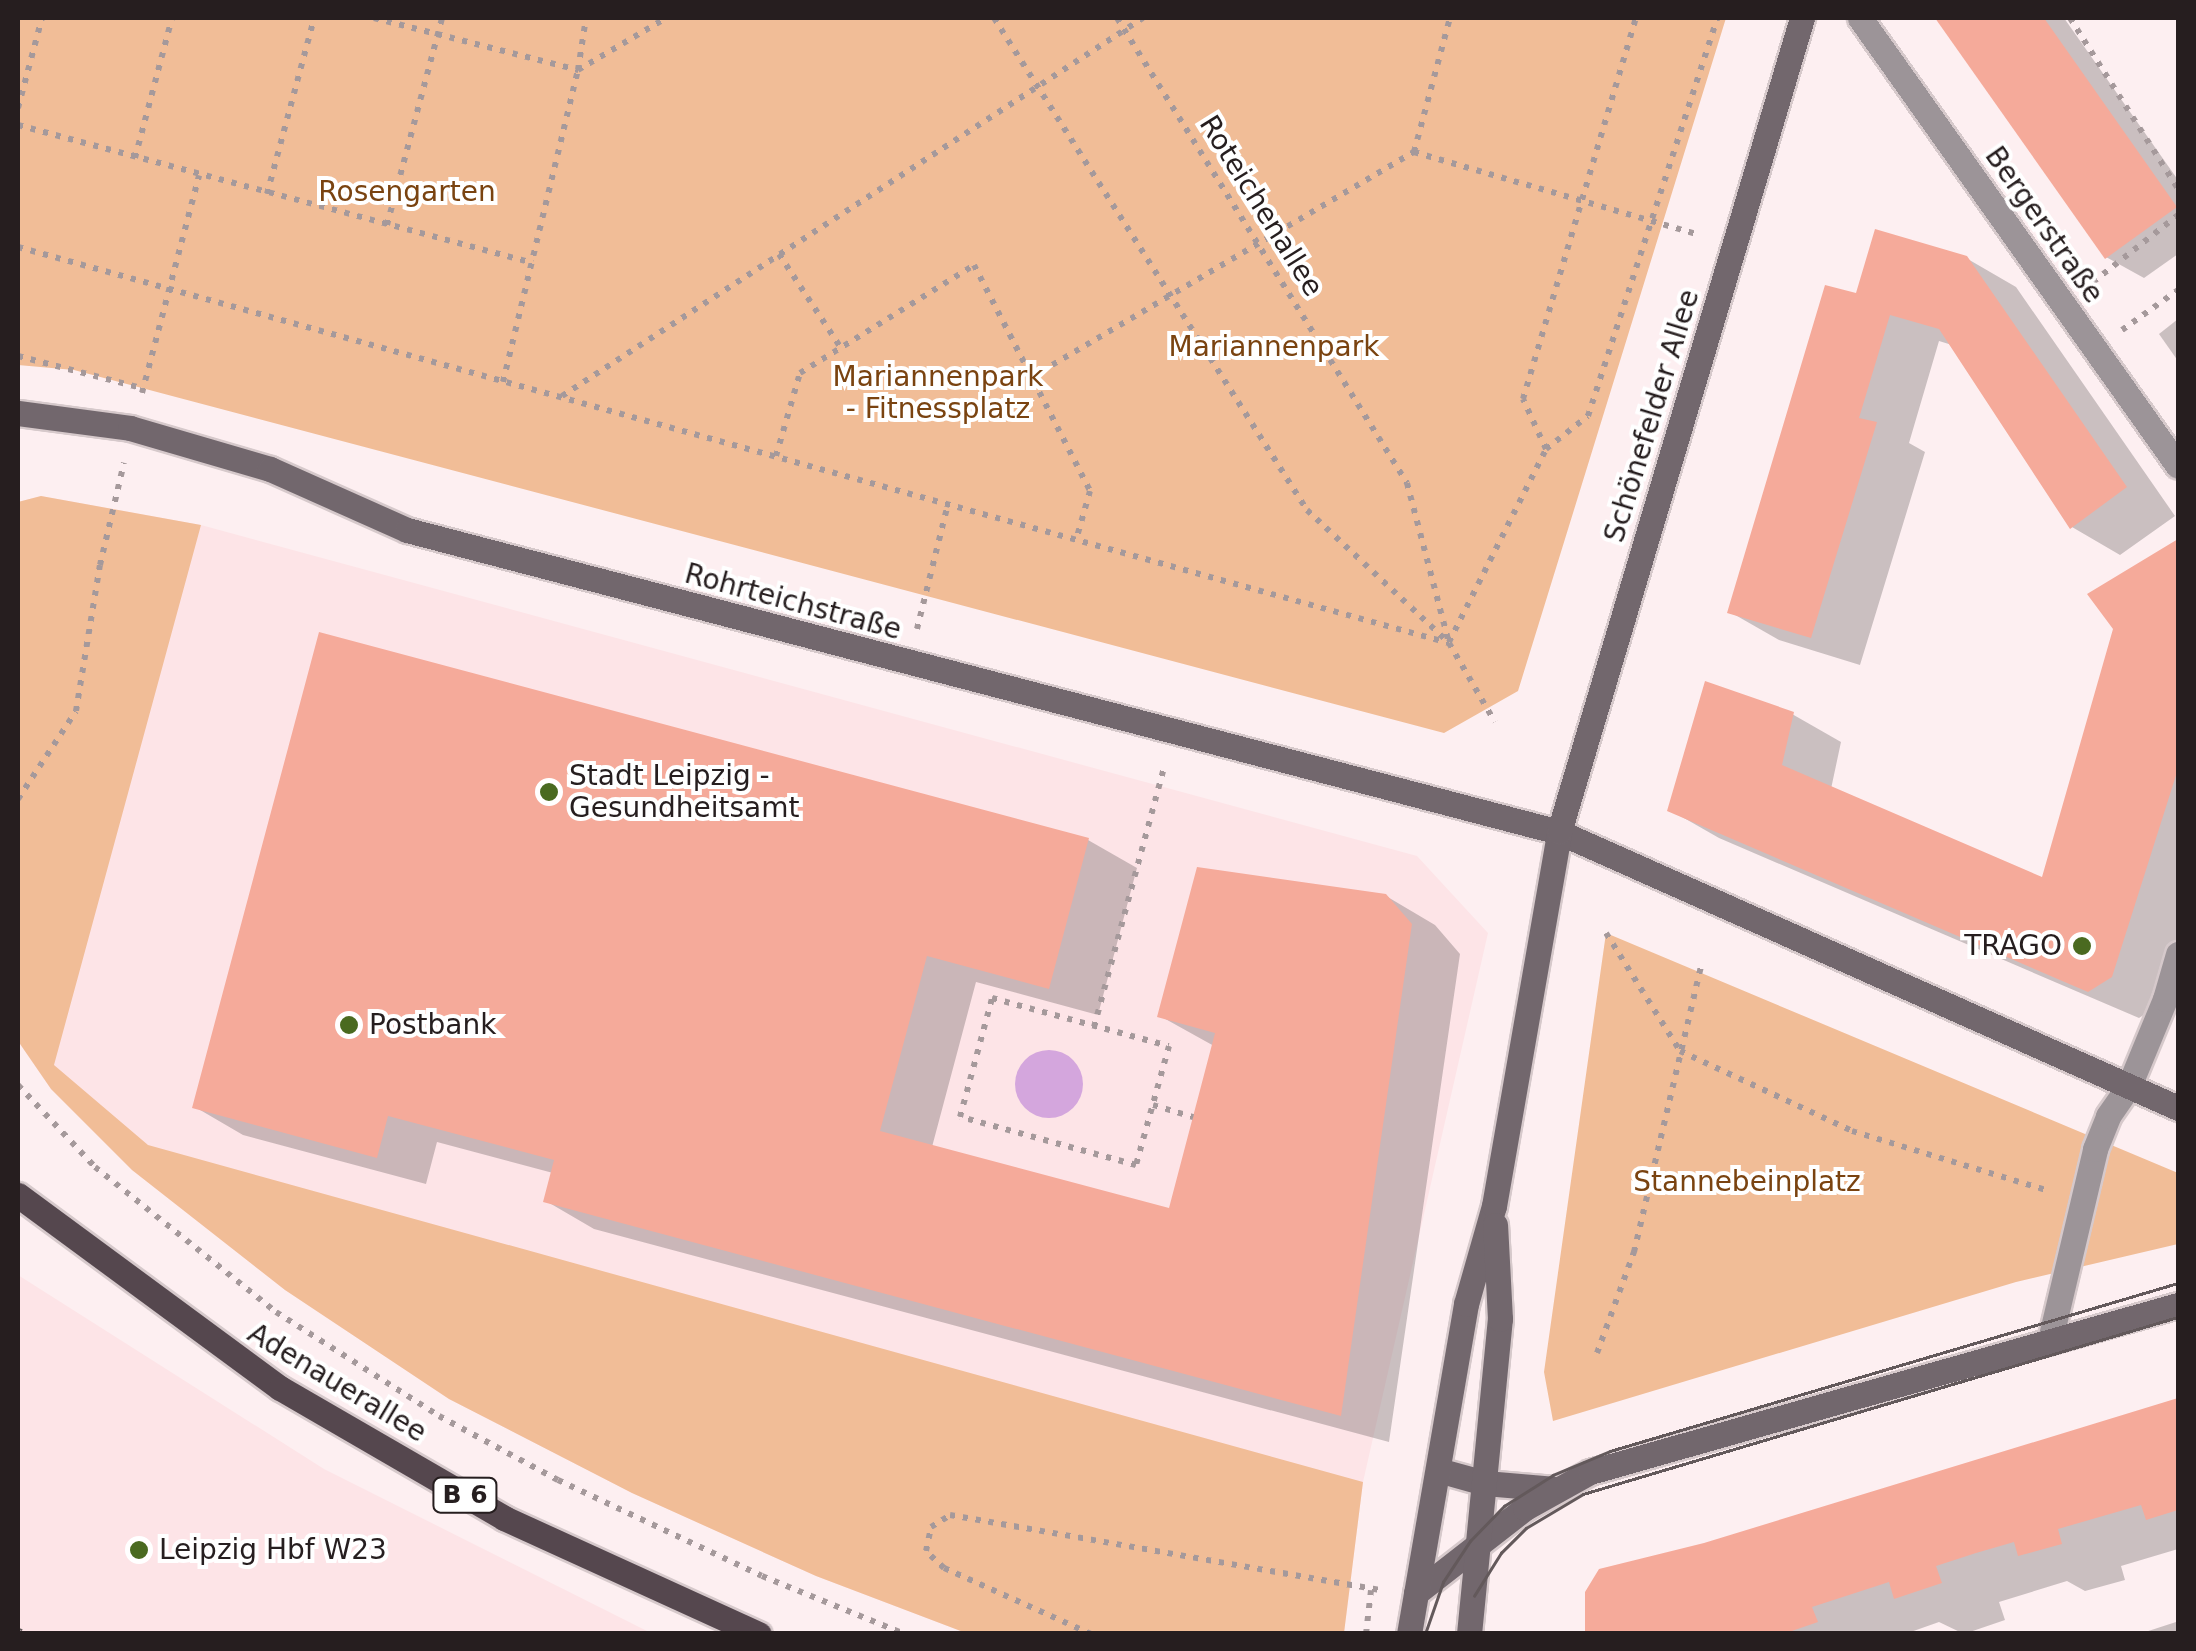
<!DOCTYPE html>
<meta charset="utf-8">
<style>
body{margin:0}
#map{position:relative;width:2196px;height:1651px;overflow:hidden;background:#fdeff1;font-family:"DejaVu Sans",sans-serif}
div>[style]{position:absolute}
.built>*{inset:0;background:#fde4e7}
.green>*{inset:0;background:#f1bd97}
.water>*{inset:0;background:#d4a6dd}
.round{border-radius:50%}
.shadow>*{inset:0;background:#0003}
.building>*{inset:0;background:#f5aa9a}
.path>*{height:6px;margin-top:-3px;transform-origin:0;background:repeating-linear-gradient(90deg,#a5999b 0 5px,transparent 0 13px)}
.roads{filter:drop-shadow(2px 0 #d6c9cb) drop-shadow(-2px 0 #d6c9cb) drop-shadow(0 2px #d6c9cb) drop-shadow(0 -2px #d6c9cb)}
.street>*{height:25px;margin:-12.5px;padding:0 12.5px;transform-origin:12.5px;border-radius:12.5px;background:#9c9498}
.secondary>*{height:25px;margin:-12.5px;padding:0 12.5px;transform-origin:12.5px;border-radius:12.5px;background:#72676d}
.primary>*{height:25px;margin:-12.5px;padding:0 12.5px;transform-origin:12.5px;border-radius:12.5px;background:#55474e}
.tram>*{height:2.5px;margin:-1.25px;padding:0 1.25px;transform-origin:1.25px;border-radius:1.25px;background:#63595b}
.rail>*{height:11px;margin-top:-5.5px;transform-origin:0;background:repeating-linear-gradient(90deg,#fff 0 22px,#63595b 0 44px);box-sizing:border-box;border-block:2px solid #63595b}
.dots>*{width:28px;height:28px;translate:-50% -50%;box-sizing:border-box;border:5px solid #fff;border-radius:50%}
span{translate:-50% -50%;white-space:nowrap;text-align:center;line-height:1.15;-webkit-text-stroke:8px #fff;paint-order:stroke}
.shield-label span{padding:2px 8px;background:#fff;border:2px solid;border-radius:8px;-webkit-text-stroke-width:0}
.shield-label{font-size:25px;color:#261e1f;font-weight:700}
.park-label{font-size:28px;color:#7a4310}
.street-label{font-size:28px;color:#261e1f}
.poi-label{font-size:28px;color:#261e1f}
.left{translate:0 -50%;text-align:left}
.right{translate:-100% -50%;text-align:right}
.frame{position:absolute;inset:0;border:20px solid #261e1f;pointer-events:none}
</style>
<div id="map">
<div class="built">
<div style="clip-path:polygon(41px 496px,201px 525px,1417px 856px,1488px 933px,1363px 1482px,1344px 1633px,966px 1633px,816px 1576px,632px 1493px,449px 1399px,285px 1290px,132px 1170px,51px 1089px,18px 1041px,18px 502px)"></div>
<div style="clip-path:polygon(18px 1275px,324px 1469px,651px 1633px,18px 1633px)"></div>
</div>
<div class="green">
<div style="clip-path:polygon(18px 18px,1726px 18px,1518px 691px,1444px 733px,74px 370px,18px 365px)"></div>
<div style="clip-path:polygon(41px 496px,201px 525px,54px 1065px,148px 1145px,1363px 1482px,1344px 1633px,966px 1633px,816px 1576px,632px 1493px,449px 1399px,285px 1290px,132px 1170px,51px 1089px,18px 1041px,18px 502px)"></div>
<div style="clip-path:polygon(1606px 933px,2178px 1173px,2178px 1244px,2016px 1282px,1553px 1421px,1544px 1372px)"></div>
</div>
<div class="water">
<div class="round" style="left:1015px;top:1050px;width:68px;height:68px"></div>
</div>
<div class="shadow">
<div style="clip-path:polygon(1938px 18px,2064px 18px,2178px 180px,2178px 254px,2144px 278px,2106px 257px)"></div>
<div style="clip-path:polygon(1966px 258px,2016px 287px,2175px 516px,2120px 555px,2072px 527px,1952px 345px,1939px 341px,1909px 443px,1925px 452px,1860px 665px,1779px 640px,1730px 612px,1857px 296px)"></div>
<div style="clip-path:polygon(2178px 319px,2178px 361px,2159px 334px)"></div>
<div style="clip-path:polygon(2171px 546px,2178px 551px,2178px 949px,2161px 1004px,2139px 1018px,1719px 838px,1670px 810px,1792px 714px,1841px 742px,1831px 789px,2043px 881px,2116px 628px)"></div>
<div style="clip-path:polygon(321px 635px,1088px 840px,1137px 868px,1098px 1015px,976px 982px,932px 1147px,1170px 1211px,1214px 1046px,1160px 1016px,1386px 896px,1435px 925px,1460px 954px,1389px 1442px,594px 1229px,546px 1201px,553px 1173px,437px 1142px,426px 1184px,243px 1135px,195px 1107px)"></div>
<div style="clip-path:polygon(2178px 1399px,2178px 1549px,2121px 1566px,2125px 1580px,2085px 1591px,2067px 1581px,1999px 1602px,2005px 1620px,1964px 1634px,1939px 1622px,1905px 1634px,1588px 1634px,1704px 1545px)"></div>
<div style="clip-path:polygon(2176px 1622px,2178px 1634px,2139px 1634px)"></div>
</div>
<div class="building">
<div style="clip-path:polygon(1935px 18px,2044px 18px,2177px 207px,2105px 259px)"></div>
<div style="clip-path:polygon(1875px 229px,1967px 256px,2127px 487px,2070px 529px,1939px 329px,1890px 315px,1859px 418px,1877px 422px,1811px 638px,1727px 613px,1825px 285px,1856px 293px)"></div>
<div style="clip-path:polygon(2178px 539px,2178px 769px,2112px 977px,2088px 992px,1667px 811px,1705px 681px,1794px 712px,1782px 765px,2042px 877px,2113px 629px,2087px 594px)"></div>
<div style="clip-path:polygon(319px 632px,1089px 838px,1049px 989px,927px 956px,880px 1131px,1169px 1208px,1215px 1033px,1157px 1017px,1197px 867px,1386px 894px,1412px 924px,1341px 1416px,543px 1202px,554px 1160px,388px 1116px,377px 1158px,192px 1108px)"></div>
<div style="clip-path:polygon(2178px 1398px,2178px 1510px,2146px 1520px,2141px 1505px,2058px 1529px,2062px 1544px,2018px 1556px,2014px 1542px,1976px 1553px,1936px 1566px,1942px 1583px,1894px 1599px,1889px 1582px,1812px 1607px,1818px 1622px,1783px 1634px,1585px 1634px,1585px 1592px,1599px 1569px,1704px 1543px)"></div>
</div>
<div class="path">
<div style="left:374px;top:18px;width:211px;rotate:14.3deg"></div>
<div style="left:578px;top:70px;width:102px;rotate:-30.6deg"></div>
<div style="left:994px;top:18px;width:583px;rotate:57.54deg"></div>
<div style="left:1307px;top:510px;width:193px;rotate:43.1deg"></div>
<div style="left:1117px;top:18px;width:548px;rotate:58.05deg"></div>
<div style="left:1407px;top:483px;width:165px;rotate:75.3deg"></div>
<div style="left:1449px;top:643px;width:91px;rotate:59.8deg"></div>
<div style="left:2070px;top:18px;width:202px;rotate:57.7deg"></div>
<div style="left:18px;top:108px;width:93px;rotate:-75.1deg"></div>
<div style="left:18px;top:125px;width:533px;rotate:15deg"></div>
<div style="left:1414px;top:152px;width:298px;rotate:16.2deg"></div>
<div style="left:135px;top:158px;width:145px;rotate:-75.2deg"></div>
<div style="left:267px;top:194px;width:182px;rotate:-75deg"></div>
<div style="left:387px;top:225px;width:214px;rotate:-75.1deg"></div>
<div style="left:18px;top:247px;width:1485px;rotate:15.47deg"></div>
<div style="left:779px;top:254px;width:113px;rotate:56.6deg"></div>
<div style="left:2093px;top:282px;width:108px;rotate:-38.2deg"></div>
<div style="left:2122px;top:330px;width:69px;rotate:-35.5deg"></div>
<div style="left:18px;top:356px;width:128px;rotate:14.5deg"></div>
<div style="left:1030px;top:378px;width:446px;rotate:-30.5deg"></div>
<div style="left:1414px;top:152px;width:139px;rotate:-75deg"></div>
<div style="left:503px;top:382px;width:321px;rotate:-76.5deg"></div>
<div style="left:578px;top:70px;width:53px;rotate:-81.3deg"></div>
<div style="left:142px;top:393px;width:225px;rotate:-75.3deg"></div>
<div style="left:562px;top:396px;width:693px;rotate:-33.05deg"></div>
<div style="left:1546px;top:449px;width:53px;rotate:-38.2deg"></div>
<div style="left:1588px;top:416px;width:418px;rotate:-72deg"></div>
<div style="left:776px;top:456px;width:86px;rotate:-73.9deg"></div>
<div style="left:800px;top:373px;width:205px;rotate:-31.8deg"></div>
<div style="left:974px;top:265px;width:254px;rotate:62.8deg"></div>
<div style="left:1090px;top:491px;width:51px;rotate:105.9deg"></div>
<div style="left:917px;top:629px;width:129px;rotate:-76.1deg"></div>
<div style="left:1449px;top:642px;width:216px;rotate:-63.3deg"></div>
<div style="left:1546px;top:449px;width:55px;rotate:-114.7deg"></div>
<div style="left:1523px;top:399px;width:397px;rotate:-73.5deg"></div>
<div style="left:18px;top:799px;width:105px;rotate:-56.6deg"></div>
<div style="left:76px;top:711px;width:148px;rotate:-80.7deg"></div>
<div style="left:100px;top:565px;width:105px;rotate:-76.8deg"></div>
<div style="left:1606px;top:933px;width:139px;rotate:57.9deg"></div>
<div style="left:1680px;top:1051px;width:190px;rotate:24.9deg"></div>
<div style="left:1852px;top:1131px;width:203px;rotate:16.9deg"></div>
<div style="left:992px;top:998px;width:183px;rotate:15.2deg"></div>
<div style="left:1169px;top:1046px;width:123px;rotate:105.5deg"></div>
<div style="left:1136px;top:1165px;width:182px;rotate:-164.7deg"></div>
<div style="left:960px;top:1117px;width:123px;rotate:-74.9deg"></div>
<div style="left:1094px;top:1027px;width:269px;rotate:-74.9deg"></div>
<div style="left:18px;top:1085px;width:112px;rotate:46.8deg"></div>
<div style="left:95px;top:1167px;width:232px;rotate:38.7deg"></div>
<div style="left:276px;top:1312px;width:193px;rotate:32.5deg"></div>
<div style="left:439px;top:1416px;width:135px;rotate:28.3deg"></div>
<div style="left:558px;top:1480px;width:225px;rotate:25.2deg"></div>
<div style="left:762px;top:1576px;width:154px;rotate:22.1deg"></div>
<div style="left:1153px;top:1105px;width:42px;rotate:16.7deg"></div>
<div style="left:1597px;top:1353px;width:108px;rotate:-69.9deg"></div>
<div style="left:1634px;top:1252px;width:294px;rotate:-76.8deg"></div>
<div style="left:1091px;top:1634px;width:161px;rotate:-155.8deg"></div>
<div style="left:944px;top:1568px;width:25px;rotate:-137deg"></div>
<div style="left:926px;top:1551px;width:25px;rotate:-78deg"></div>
<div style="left:931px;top:1527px;width:22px;rotate:-32deg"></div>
<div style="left:950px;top:1515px;width:435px;rotate:9.9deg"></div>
<div style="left:1366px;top:1634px;width:44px;rotate:-83.5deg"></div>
</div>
<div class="roads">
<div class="street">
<div style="left:1860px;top:18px;width:549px;rotate:54.63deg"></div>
<div style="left:2050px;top:1340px;width:196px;rotate:-76.7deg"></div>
<div style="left:2095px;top:1149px;width:35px;rotate:-68deg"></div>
<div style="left:2108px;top:1116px;width:37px;rotate:-55deg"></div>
<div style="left:2129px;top:1086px;width:94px;rotate:-67.5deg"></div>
<div style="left:2165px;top:999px;width:47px;rotate:-73.9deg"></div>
</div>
<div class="secondary">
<div style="left:18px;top:413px;width:113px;rotate:7.6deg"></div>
<div style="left:130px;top:428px;width:146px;rotate:16.3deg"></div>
<div style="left:270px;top:469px;width:150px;rotate:24deg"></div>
<div style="left:407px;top:530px;width:1191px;rotate:14.69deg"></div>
<div style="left:1559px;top:832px;width:678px;rotate:24.03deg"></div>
<div style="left:1438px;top:1470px;width:49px;rotate:15.5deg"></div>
<div style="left:1485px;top:1483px;width:70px;rotate:4.9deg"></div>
<div style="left:1416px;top:1593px;width:138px;rotate:-37.9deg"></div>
<div style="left:1525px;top:1508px;width:74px;rotate:-29deg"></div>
<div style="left:1590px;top:1472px;width:611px;rotate:-15.86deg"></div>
<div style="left:1409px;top:1634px;width:335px;rotate:-80.2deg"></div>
<div style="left:1466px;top:1304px;width:102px;rotate:-74.1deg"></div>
<div style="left:1494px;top:1206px;width:380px;rotate:-80.1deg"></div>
<div style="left:1559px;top:832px;width:849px;rotate:-73.38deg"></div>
<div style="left:1469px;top:1634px;width:317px;rotate:-84.4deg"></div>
<div style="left:1500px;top:1319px;width:94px;rotate:-93deg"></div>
</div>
<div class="primary">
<div style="left:18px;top:1195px;width:325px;rotate:36.4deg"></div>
<div style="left:280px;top:1388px;width:259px;rotate:30.1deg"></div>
<div style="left:504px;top:1518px;width:280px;rotate:24.5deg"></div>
</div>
</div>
<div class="tram">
<div style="left:1474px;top:1596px;width:51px;rotate:-57.9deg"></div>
<div style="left:1501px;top:1553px;width:35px;rotate:-45deg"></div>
<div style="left:1526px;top:1528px;width:66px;rotate:-30.8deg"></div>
<div style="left:1583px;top:1494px;width:621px;rotate:-16.57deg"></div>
<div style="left:1425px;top:1634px;width:55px;rotate:-70.9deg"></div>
<div style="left:1443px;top:1582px;width:49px;rotate:-56.6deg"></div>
<div style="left:1470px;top:1541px;width:49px;rotate:-45.8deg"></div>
<div style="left:1504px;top:1506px;width:58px;rotate:-32.3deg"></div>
<div style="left:1553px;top:1475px;width:62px;rotate:-22.8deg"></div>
<div style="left:1610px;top:1451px;width:592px;rotate:-16.48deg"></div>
</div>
<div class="rail">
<div style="left:18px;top:1633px;width:3px;rotate:18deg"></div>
</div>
<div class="dots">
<div style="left:549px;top:792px;background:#4a6a20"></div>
<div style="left:2082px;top:946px;background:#4a6a20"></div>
<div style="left:349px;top:1025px;background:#4a6a20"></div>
<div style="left:139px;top:1550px;background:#4a6a20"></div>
</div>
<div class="shield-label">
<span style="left:465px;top:1495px">B 6</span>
</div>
<div class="park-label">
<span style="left:407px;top:192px">Rosengarten</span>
<span style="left:1274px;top:347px">Mariannenpark</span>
<span style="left:938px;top:393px">Mariannenpark<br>- Fitnessplatz</span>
<span style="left:1747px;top:1182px">Stannebeinplatz</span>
</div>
<div class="street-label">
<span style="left:1261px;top:206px;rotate:58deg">Roteichenallee</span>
<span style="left:2044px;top:225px;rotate:55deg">Bergerstraße</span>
<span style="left:1652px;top:416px;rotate:-73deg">Schönefelder Allee</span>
<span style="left:793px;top:602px;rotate:15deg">Rohrteichstraße</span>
<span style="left:337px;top:1383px;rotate:31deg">Adenauerallee</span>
</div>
<div class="poi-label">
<span class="left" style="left:569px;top:792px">Stadt Leipzig -<br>Gesundheitsamt</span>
<span class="right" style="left:2062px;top:946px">TRAGO</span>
<span class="left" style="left:369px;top:1025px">Postbank</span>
<span class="left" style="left:159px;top:1550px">Leipzig Hbf W23</span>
</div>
<div class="frame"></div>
</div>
